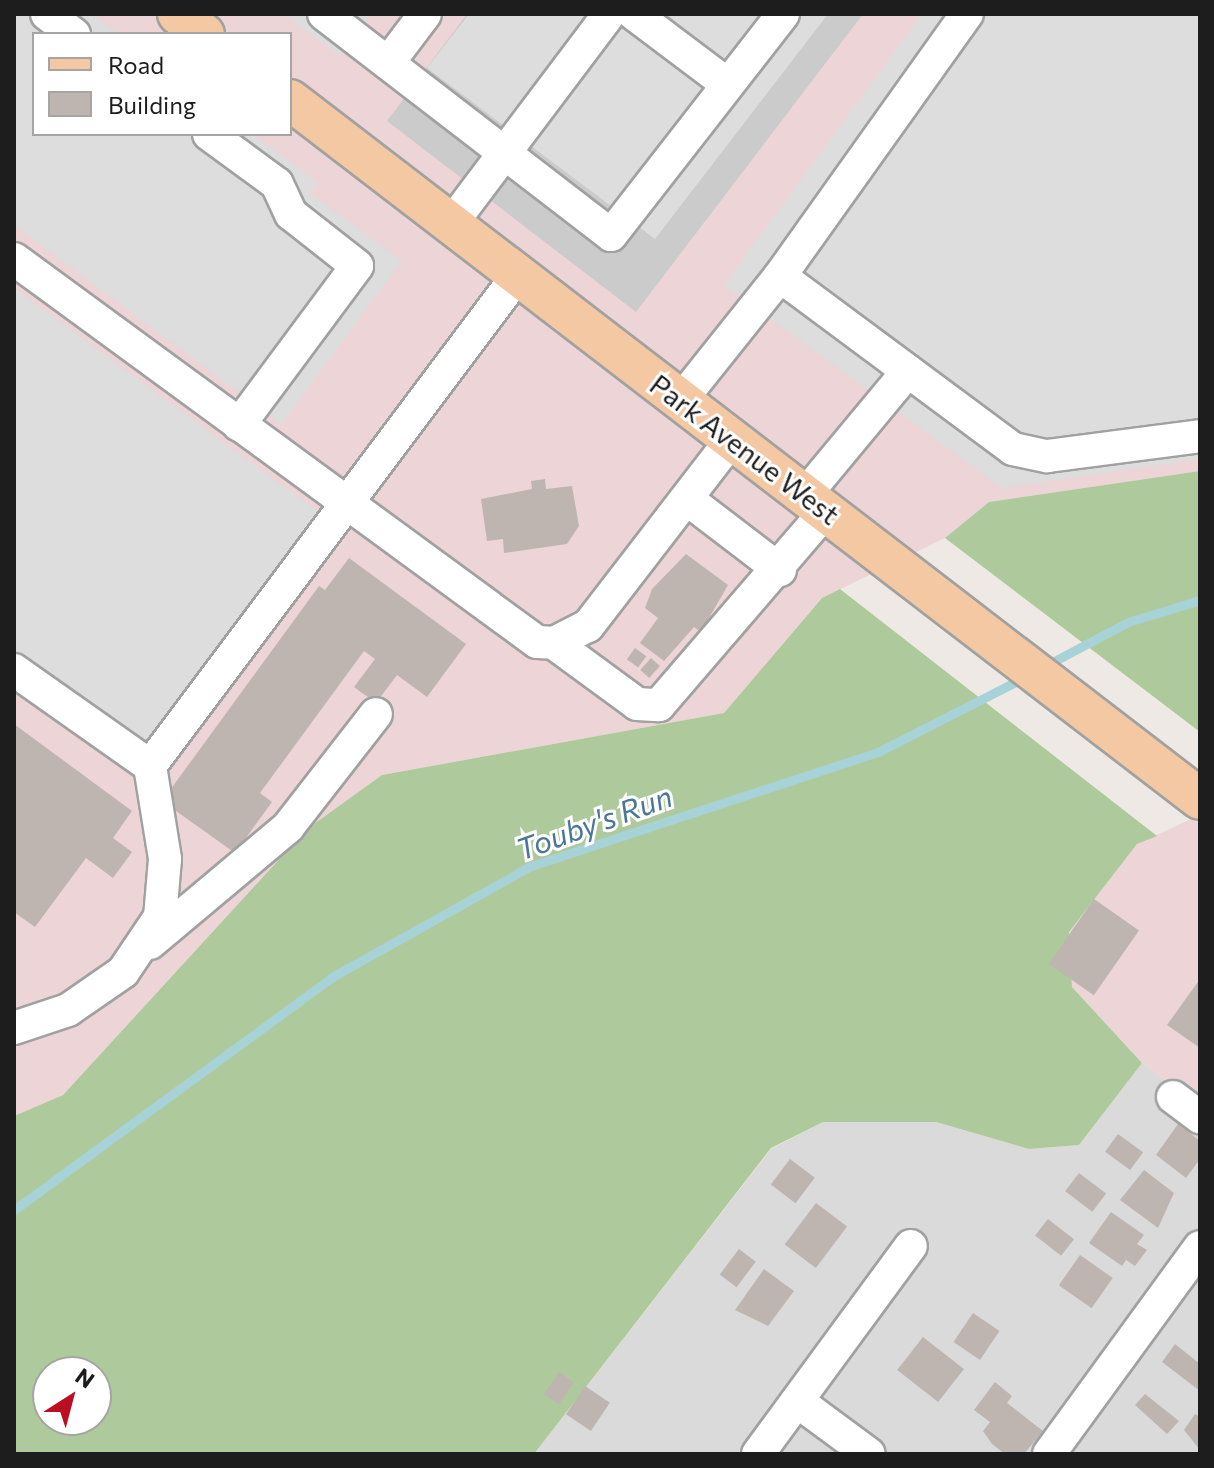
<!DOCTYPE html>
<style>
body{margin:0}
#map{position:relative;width:1214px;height:1468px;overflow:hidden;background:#eee9e4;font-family:Commissioner,sans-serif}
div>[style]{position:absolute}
.residential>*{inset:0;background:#dbdada}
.commercial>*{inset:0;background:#edd4d6}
.religious>*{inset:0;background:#cbcbcb}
.forest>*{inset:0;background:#aeca9c}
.parking>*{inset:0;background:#ddd}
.stream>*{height:9px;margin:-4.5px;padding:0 4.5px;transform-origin:4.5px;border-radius:4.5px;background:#a7d2d8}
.building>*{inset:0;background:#beb5b1;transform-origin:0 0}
.roads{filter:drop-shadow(2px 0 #a1a1a1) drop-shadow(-2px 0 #a1a1a1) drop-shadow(0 2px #a1a1a1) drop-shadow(0 -2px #a1a1a1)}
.minor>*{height:32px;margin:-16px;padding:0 16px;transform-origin:16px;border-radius:16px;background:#fff}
.major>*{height:40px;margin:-20px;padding:0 20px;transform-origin:20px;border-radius:20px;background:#f4c8a2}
span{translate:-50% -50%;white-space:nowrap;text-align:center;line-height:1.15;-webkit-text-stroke:6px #fff;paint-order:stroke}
.street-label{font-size:28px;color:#1d1d1d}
.water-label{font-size:30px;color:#4b7896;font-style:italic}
.frame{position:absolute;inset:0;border:16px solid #1d1d1d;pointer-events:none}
.legend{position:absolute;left:32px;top:32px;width:260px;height:104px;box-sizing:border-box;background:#fff;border:2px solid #a5a5a5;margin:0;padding:10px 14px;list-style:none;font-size:24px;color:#1d1d1d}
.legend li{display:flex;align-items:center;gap:16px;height:40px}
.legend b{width:40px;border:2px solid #a5a5a5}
.north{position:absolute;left:32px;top:1356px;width:80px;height:80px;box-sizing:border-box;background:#fff;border:2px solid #a5a5a5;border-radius:50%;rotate:36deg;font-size:22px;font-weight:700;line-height:32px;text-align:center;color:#1d1d1d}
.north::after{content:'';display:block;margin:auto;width:28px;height:36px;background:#bb0f21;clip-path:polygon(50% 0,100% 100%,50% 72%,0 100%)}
</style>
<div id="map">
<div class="residential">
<div style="clip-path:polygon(1142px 1063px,1200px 1106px,1200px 1454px,534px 1454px,771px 1149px,823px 1122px,936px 1122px,1029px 1149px,1079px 1145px)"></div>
</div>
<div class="commercial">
<div style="clip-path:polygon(evenodd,14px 14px,1200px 14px,1200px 471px,989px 502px,945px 538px,822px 598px,724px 713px,382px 775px,307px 829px,63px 1095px,14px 1116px,14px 14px,34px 34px,290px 34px,290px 134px,34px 134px,34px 34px)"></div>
<div style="clip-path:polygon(1200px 815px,1200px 1106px,1142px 1063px,1072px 987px,1069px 932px,1137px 844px)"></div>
</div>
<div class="religious">
<div style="clip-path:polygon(467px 14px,863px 14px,636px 312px,387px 121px)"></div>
</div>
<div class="forest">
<div style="clip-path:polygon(1200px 471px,1200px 732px,945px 538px,989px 502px)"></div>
<div style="clip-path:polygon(evenodd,840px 589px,1157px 836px,1137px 844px,1069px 932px,1072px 987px,1142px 1063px,1079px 1145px,1029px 1149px,936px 1122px,823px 1122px,771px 1148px,534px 1454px,14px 1454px,14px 1116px,63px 1095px,307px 829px,382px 775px,724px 713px,822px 598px,840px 589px,48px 1372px,96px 1372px,96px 1420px,48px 1420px,48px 1372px)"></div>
</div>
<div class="parking">
<div style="clip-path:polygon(14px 14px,92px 14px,119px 34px,34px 34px,34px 134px,253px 134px,318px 182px,310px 193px,402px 261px,281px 424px,14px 225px)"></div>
<div style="clip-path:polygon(284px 14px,370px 14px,340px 56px)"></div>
<div style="clip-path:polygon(469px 14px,828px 14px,655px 239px,427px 68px)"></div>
<div style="clip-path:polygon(922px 14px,1200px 14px,1200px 459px,1002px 488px,724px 285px)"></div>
<div style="clip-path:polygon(14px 288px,325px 517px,153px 752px,14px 650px)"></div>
</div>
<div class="stream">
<div style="left:1045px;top:666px;width:94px;rotate:-27.9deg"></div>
<div style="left:1128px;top:622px;width:75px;rotate:-17deg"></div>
<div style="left:14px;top:1210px;width:394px;rotate:-36.2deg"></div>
<div style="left:332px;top:977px;width:228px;rotate:-29.2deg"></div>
<div style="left:531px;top:866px;width:365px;rotate:-18.2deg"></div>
<div style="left:878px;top:752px;width:165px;rotate:-27deg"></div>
</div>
<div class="building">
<div style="clip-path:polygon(545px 479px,546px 489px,572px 486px,579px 526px,567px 544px,504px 553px,503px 539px,487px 541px,481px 499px,532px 489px,531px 481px)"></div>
<div style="clip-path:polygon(686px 554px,728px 585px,701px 632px,694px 627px,664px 661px,640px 643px,658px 618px,645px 608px,652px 589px)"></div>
<div style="clip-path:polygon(349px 558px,466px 644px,427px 697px,397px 675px,376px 703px,354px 687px,375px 659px,364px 651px,260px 793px,272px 802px,235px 853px,162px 801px,319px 586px,325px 590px)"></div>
<div style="left:635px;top:648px;width:14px;height:14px;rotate:36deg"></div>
<div style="left:651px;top:658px;width:12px;height:16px;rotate:42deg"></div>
<div style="clip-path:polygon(14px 724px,132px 811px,113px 838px,132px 852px,113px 878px,86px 858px,35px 927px,14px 912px)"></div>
<div style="left:1094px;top:899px;width:55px;height:79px;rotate:35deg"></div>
<div style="clip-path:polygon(1200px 979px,1200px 1048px,1167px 1025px)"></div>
<div style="clip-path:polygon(1178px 1124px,1200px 1141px,1200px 1159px,1186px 1178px,1156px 1155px)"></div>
<div style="left:1118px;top:1134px;width:31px;height:22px;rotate:36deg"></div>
<div style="left:790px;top:1159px;width:31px;height:32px;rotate:37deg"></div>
<div style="clip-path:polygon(1144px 1170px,1174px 1193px,1158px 1228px,1120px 1200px)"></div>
<div style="left:1079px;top:1173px;width:34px;height:23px;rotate:37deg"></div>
<div style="left:816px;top:1203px;width:39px;height:52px;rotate:37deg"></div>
<div style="clip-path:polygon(1111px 1212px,1144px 1235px,1137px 1244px,1147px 1250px,1135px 1266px,1126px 1260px,1122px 1266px,1089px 1243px)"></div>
<div style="left:1048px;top:1219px;width:33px;height:21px;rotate:38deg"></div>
<div style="left:739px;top:1249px;width:21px;height:32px;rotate:37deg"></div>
<div style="left:1080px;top:1255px;width:40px;height:37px;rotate:35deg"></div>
<div style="clip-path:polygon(764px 1269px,794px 1291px,768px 1326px,735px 1310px)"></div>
<div style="left:973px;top:1313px;width:32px;height:35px;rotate:34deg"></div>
<div style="left:923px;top:1337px;width:52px;height:42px;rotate:38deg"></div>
<div style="clip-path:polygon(1175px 1344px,1200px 1364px,1200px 1391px,1162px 1362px)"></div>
<div style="left:559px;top:1372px;width:18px;height:27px;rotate:34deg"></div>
<div style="clip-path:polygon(995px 1382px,1012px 1396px,1007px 1403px,1043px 1431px,1024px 1454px,1005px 1454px,992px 1444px,983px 1431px,990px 1422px,974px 1410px)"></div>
<div style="left:585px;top:1386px;width:30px;height:34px;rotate:34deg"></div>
<div style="clip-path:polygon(1145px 1394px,1179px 1421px,1167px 1434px,1135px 1405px)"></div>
<div style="clip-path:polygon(1195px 1414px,1200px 1417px,1200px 1450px,1184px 1430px)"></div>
</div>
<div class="roads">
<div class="minor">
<div style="left:47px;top:14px;width:34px;rotate:37deg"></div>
<div style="left:324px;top:14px;width:362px;rotate:37.6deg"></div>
<div style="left:611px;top:235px;width:280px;rotate:-52.1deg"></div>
<div style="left:634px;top:14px;width:116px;rotate:37deg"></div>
<div style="left:388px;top:63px;width:61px;rotate:-52.9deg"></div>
<div style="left:209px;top:134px;width:84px;rotate:36.3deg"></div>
<div style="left:277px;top:184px;width:33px;rotate:65deg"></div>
<div style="left:291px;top:214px;width:84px;rotate:38.2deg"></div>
<div style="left:357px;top:266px;width:198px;rotate:126.6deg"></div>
<div style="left:451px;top:224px;width:263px;rotate:-53deg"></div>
<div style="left:14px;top:259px;width:648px;rotate:36.22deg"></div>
<div style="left:537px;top:642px;width:17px;rotate:3deg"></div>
<div style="left:554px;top:643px;width:38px;rotate:-27deg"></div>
<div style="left:588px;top:626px;width:236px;rotate:-52.4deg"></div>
<div style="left:780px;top:276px;width:290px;rotate:36.6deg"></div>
<div style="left:1013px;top:449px;width:35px;rotate:12deg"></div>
<div style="left:1047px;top:456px;width:154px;rotate:-7.4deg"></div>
<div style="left:681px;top:400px;width:159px;rotate:-51.4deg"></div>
<div style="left:780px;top:276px;width:322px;rotate:-54.5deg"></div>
<div style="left:805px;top:495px;width:161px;rotate:-50.3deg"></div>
<div style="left:687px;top:499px;width:117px;rotate:37.4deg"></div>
<div style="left:554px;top:643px;width:103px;rotate:36.3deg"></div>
<div style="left:637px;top:704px;width:22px;rotate:3deg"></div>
<div style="left:659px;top:705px;width:256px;rotate:-49.3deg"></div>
<div style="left:14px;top:670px;width:166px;rotate:35.2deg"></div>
<div style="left:150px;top:766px;width:94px;rotate:80.8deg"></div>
<div style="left:165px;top:859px;width:58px;rotate:94.9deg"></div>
<div style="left:160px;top:917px;width:66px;rotate:123.9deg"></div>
<div style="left:123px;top:972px;width:67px;rotate:145.4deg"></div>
<div style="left:68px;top:1010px;width:57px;rotate:161.6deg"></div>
<div style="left:150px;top:766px;width:614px;rotate:-53.15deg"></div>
<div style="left:150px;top:943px;width:180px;rotate:-40deg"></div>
<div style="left:288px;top:827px;width:143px;rotate:-52.1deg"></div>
<div style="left:1173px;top:1097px;width:34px;rotate:37deg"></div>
<div style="left:797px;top:1401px;width:89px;rotate:36.4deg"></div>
<div style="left:758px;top:1454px;width:258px;rotate:-53.7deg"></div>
<div style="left:1049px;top:1454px;width:256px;rotate:-53.9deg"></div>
</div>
<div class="major">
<div style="left:178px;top:14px;width:33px;rotate:38deg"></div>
<div style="left:290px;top:100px;width:1147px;rotate:37.53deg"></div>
</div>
</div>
<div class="street-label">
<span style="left:745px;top:449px;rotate:37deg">Park Avenue West</span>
</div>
<div class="water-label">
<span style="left:594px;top:822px;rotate:-20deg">Touby's Run</span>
</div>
<div class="frame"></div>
<ul class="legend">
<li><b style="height:10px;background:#f4c8a2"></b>Road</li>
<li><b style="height:22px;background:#beb5b1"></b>Building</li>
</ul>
<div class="north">N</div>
</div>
